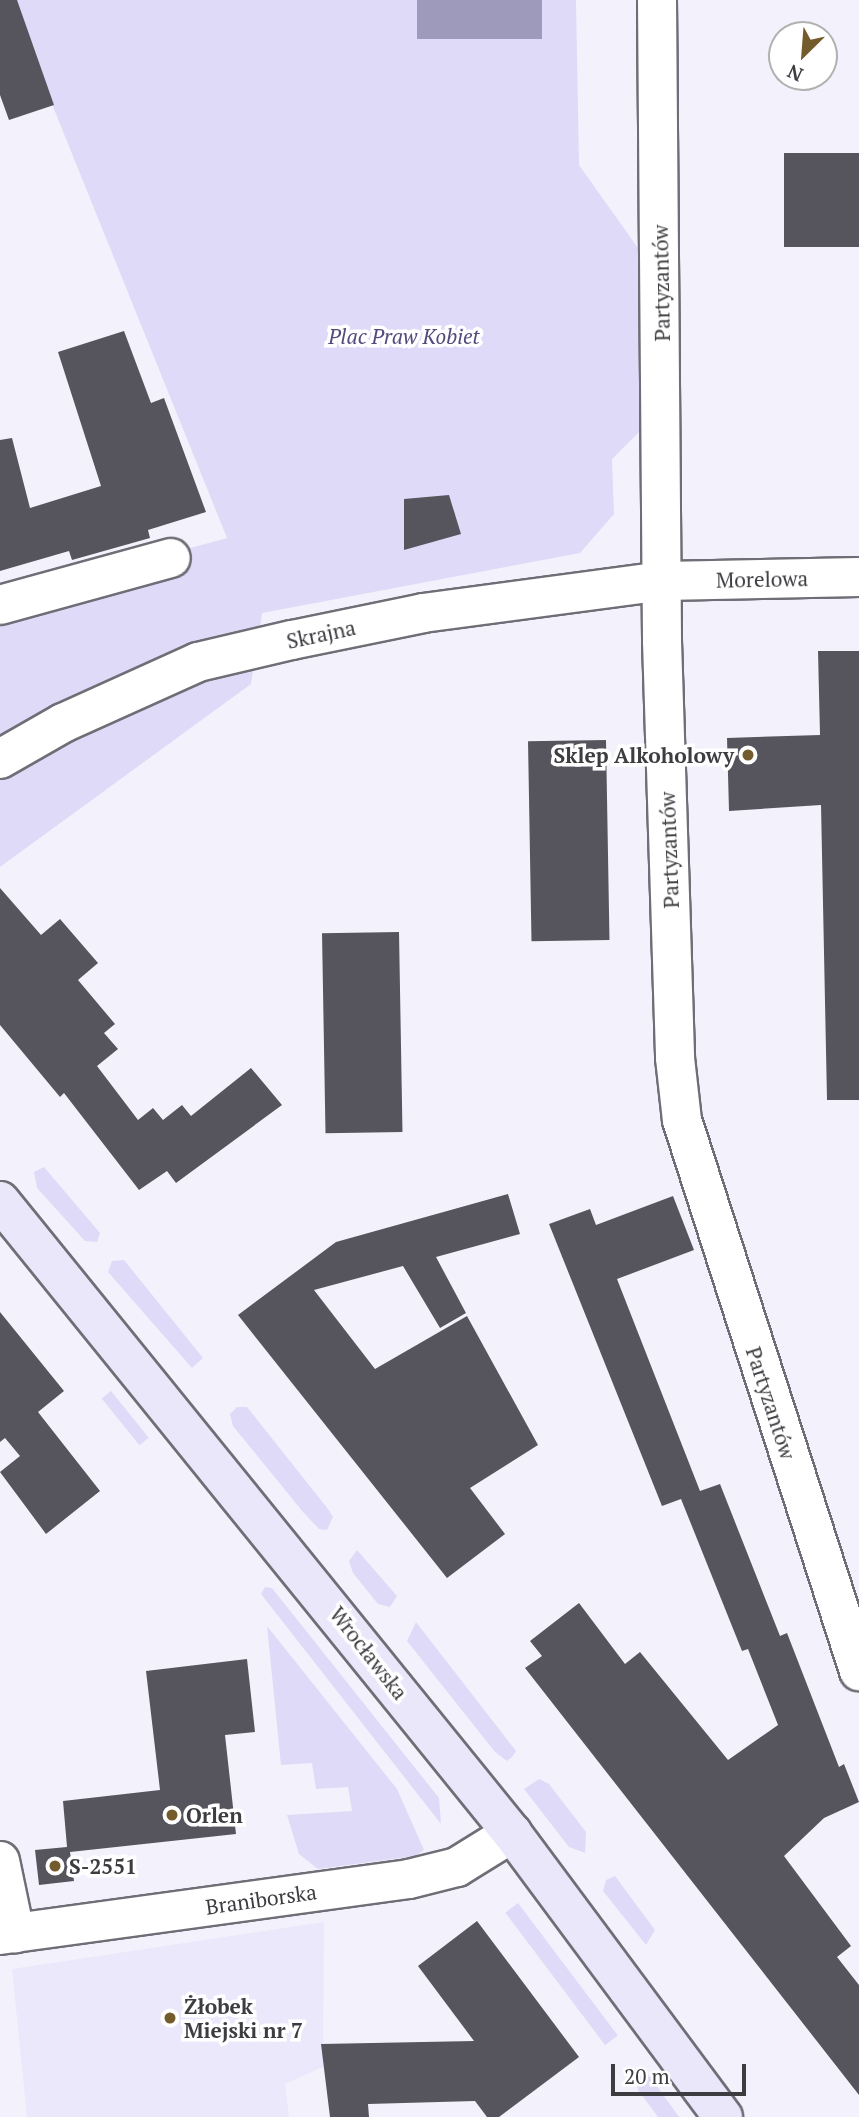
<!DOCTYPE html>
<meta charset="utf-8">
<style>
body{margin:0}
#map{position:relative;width:859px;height:2117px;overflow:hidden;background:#f3f2fc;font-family:"PT Serif",serif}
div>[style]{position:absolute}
.built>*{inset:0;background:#eae8fa}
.green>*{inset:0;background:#dedaf8;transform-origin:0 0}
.water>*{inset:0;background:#9e9abb;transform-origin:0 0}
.building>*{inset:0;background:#56555d;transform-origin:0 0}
.roads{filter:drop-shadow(2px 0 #6f6e76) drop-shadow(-2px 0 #6f6e76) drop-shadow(0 2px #6f6e76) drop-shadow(0 -2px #6f6e76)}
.street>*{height:38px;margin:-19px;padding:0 19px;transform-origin:19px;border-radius:19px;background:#fff}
.secondary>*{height:38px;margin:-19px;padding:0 19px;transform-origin:19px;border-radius:19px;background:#eae7fb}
.dots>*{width:19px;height:19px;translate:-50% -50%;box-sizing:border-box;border:4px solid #fff;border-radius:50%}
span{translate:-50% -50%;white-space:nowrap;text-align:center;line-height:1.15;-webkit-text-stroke:7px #fff;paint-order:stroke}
.street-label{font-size:21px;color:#3d3c40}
.park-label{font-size:21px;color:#544b7c;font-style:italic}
.poi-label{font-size:21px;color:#3d3c40;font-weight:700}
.right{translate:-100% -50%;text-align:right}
.left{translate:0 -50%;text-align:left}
.north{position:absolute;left:768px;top:21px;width:70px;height:70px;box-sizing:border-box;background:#fff;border:2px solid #b1b1b3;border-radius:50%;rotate:205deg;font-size:19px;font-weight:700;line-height:28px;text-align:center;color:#3d3c40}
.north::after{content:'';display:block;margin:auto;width:24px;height:32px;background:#745b2c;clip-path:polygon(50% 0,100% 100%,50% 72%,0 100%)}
.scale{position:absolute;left:611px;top:2064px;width:135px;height:32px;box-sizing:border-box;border:4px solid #3d3c40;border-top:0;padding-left:9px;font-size:21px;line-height:24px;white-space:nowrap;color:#3d3c40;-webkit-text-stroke:5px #fff;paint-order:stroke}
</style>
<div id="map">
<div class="built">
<div style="clip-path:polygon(324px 1922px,323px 2067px,285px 2084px,289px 2117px,27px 2117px,12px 1969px)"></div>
</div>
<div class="green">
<div style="clip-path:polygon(10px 0,576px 0,579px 165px,655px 272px,646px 425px,612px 459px,614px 514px,580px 553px,262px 613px,251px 684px,0 867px,0 600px,227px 538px)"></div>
<div style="clip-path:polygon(44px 1167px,100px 1233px,97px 1242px,85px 1241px,37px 1188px,34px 1172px)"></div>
<div style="clip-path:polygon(124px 1260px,203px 1358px,192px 1368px,108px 1272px,112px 1261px)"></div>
<div style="left:111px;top:1391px;width:60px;height:12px;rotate:51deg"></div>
<div style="clip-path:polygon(237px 1407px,247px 1407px,328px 1509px,333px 1517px,327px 1530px,319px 1529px,303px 1512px,233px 1426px,230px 1414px)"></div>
<div style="clip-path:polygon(357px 1550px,397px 1596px,390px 1607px,378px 1604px,353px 1573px,349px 1561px)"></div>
<div style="clip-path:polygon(265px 1587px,272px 1588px,439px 1798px,441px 1824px,261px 1594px)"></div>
<div style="clip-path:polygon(416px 1622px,516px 1751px,512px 1757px,507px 1761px,495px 1752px,407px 1641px)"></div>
<div style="clip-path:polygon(267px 1626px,397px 1789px,424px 1850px,415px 1856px,318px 1869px,299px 1854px,287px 1815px,352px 1811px,348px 1787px,316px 1789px,312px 1763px,281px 1765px)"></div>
<div style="clip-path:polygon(539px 1779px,549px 1784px,586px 1832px,585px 1853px,569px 1847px,524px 1789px)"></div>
<div style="clip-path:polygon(615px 1876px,655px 1930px,646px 1945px,603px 1891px,606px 1880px)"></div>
<div style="left:518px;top:1903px;width:166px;height:16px;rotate:53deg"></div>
<div style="clip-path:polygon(649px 2075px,679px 2117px,658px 2117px,638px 2090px,636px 2076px)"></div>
</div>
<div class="water">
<div style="left:417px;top:0;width:125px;height:39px"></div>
</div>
<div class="building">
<div style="clip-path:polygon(0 0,17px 0,54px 105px,9px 120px,0 95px)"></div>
<div style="left:859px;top:153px;width:94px;height:75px;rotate:90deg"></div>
<div style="clip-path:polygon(124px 331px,151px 403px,164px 398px,206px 512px,148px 530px,150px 538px,72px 560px,69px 551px,0 571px,0 440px,12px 438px,30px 508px,101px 486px,58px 352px)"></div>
<div style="clip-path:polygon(449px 495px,461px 534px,404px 550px,404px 499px)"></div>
<div style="clip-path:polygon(818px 651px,859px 651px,859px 1100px,827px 1100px,821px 805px,729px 811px,727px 738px,820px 735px)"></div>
<div style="left:606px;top:740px;width:200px;height:78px;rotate:89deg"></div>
<div style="clip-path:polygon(0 888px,41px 935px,60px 919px,98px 963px,78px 980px,115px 1024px,104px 1033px,118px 1049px,97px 1066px,138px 1120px,153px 1108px,163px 1120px,182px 1105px,191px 1116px,251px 1068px,282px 1105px,176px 1183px,167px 1171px,139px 1190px,64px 1093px,60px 1097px,0 1025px)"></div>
<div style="left:399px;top:932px;width:200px;height:77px;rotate:89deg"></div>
<div style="clip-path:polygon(508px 1194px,520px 1234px,436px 1257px,466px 1313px,440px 1328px,403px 1266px,314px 1290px,375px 1369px,467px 1316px,538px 1445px,470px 1488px,505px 1534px,447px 1578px,238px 1315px,336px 1242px)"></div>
<div style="clip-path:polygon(673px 1196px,694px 1250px,617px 1279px,700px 1491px,720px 1484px,780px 1636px,787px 1633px,839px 1767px,844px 1764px,859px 1802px,824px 1818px,784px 1856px,851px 1946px,837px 1957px,859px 1985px,859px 2095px,525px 1668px,542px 1656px,530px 1641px,579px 1603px,625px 1664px,640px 1652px,728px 1760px,778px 1725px,748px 1649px,742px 1651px,681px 1499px,662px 1506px,549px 1224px,590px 1209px,596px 1225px)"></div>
<div style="clip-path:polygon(0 1312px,64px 1391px,38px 1412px,100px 1491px,46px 1534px,0 1472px,20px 1456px,5px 1438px,0 1442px)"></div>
<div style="clip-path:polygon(247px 1659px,255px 1732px,225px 1735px,236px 1834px,70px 1852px,74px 1881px,39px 1885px,35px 1850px,67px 1847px,63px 1801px,160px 1790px,146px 1671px)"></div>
<div style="clip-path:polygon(477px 1921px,579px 2057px,499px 2117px,487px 2117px,475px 2101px,368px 2104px,369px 2117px,330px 2117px,321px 2044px,474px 2041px,418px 1966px)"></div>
</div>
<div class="roads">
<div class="street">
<div style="left:657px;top:0;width:641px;rotate:89.55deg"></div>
<div style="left:662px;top:641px;width:417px;rotate:88.2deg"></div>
<div style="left:675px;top:1058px;width:62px;rotate:83.6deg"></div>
<div style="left:682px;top:1120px;width:579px;rotate:72.19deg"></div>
<div style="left:0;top:605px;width:177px;rotate:-15.4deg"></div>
<div style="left:0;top:759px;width:73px;rotate:-29.7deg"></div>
<div style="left:63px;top:723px;width:148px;rotate:-24.3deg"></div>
<div style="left:198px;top:662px;width:97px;rotate:-13.2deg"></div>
<div style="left:292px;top:640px;width:134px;rotate:-11.6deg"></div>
<div style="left:423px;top:613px;width:243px;rotate:-7.6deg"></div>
<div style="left:664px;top:581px;width:195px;rotate:-1.2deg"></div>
<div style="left:0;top:1861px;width:74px;rotate:78.2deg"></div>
<div style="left:0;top:1935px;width:413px;rotate:-7.8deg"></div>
<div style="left:409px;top:1879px;width:49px;rotate:-14deg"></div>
<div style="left:457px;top:1867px;width:65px;rotate:-31.7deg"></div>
</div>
<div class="secondary">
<div style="left:0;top:1201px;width:813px;rotate:50.99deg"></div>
<div style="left:512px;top:1833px;width:354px;rotate:53.4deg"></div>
</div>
</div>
<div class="dots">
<div style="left:748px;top:755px;background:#745b2c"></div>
<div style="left:172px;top:1815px;background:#745b2c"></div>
<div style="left:55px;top:1866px;background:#745b2c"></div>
<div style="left:170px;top:2018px;background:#745b2c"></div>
</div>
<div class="street-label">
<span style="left:661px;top:283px;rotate:-91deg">Partyzantów</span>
<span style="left:762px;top:579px;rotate:-1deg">Morelowa</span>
<span style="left:321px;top:634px;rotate:-12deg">Skrajna</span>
<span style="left:669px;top:850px;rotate:-92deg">Partyzantów</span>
<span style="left:771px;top:1403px;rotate:72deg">Partyzantów</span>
<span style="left:369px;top:1653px;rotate:52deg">Wrocławska</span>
<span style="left:261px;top:1899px;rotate:-8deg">Braniborska</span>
</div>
<div class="park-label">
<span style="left:404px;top:336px">Plac Praw Kobiet</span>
</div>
<div class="poi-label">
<span class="right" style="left:734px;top:755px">Sklep Alkoholowy</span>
<span class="left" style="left:186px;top:1815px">Orlen</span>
<span class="left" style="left:69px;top:1866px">S-2551</span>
<span class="left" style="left:184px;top:2018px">Żłobek<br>Miejski nr 7</span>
</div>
<div class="north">N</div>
<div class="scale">20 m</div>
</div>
